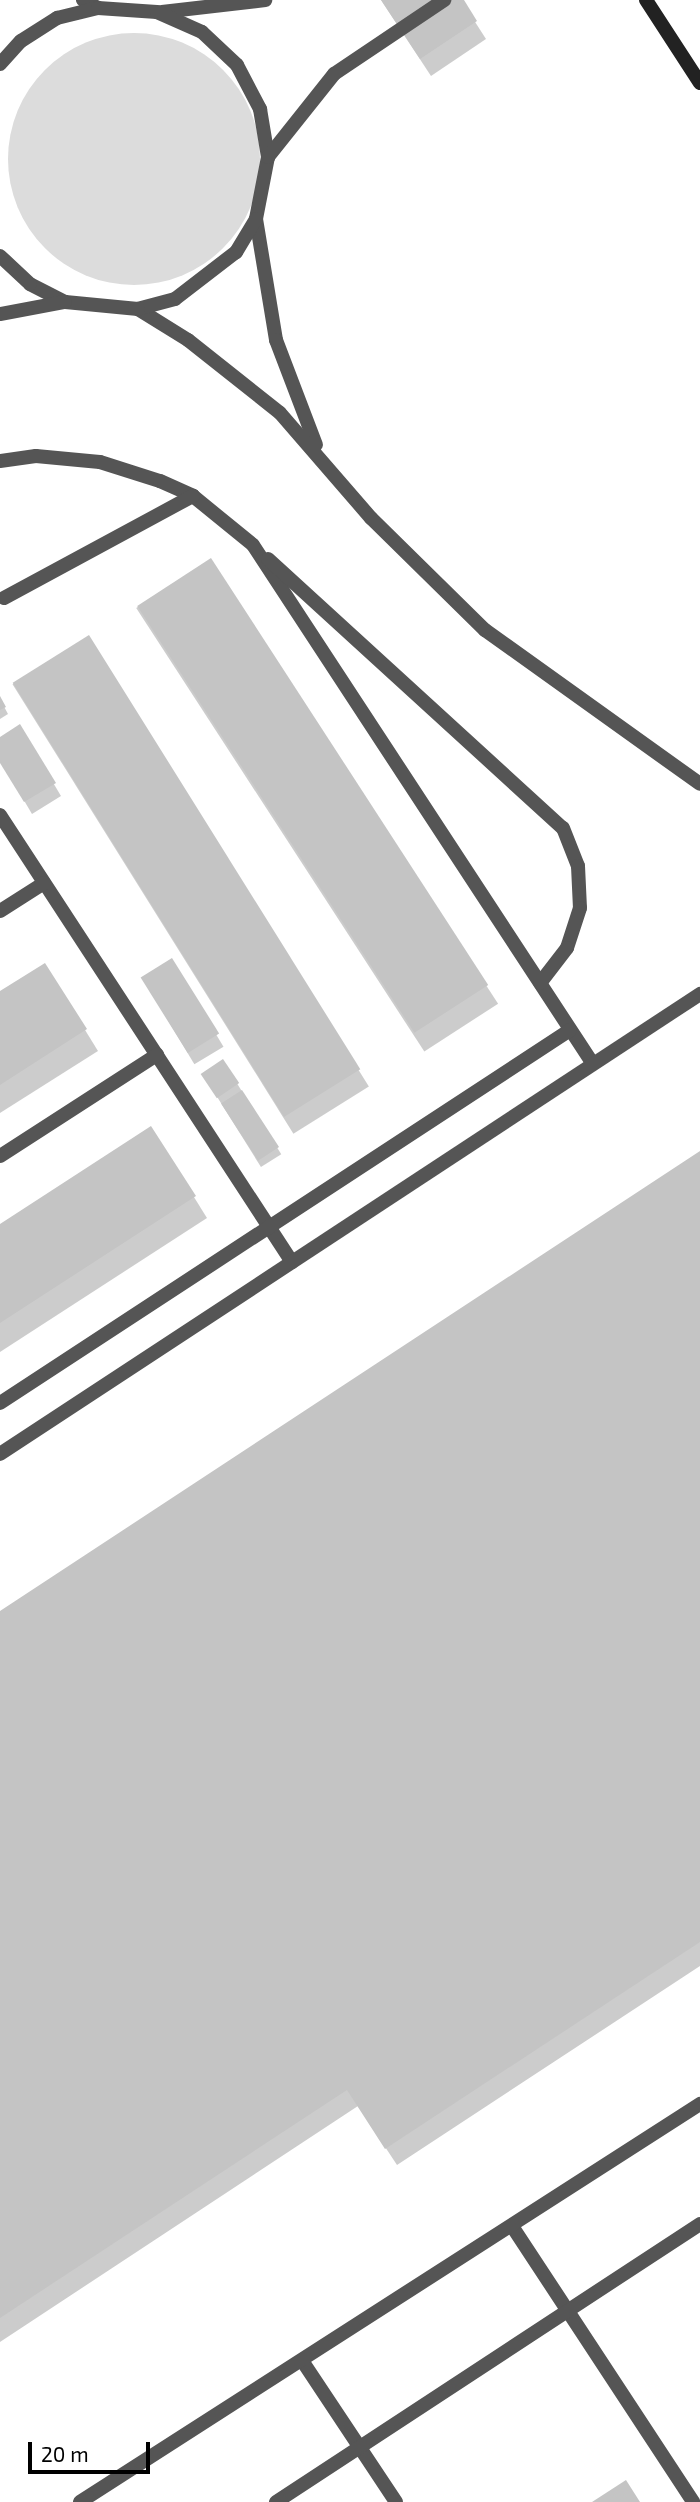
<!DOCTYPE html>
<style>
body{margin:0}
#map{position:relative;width:700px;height:2502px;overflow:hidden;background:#fff;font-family:"Exo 2",sans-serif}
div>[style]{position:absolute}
.green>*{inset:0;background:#dcdcdc}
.round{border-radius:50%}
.shadow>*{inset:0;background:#0003;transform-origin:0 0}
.building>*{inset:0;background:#c4c4c4;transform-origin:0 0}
.lane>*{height:14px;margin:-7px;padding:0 7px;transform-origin:7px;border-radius:7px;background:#555}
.street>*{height:14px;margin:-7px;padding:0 7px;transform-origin:7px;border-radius:7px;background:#555}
.secondary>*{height:14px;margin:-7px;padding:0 7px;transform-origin:7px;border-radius:7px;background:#222}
span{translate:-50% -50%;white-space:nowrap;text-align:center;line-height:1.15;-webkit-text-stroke:5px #fff;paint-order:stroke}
.scale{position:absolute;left:28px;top:2442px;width:122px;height:32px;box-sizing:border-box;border:4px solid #000;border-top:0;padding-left:9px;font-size:21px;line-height:24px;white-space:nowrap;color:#000;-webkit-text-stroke:5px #fff;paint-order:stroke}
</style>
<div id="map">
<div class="green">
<div class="round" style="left:8px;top:33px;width:252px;height:252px"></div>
</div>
<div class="shadow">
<div style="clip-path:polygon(381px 0,461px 0,486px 39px,431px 76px)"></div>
<div style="left:210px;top:560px;width:529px;height:88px;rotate:57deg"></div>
<div style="left:88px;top:637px;width:530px;height:89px;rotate:58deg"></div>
<div style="clip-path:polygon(0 699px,8px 714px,0 719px)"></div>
<div style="clip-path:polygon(20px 727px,61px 796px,32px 814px,0 760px,0 739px)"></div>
<div style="left:172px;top:961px;width:100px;height:34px;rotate:59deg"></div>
<div style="clip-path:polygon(45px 965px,98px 1051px,0 1113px,0 994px)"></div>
<div style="left:223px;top:1061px;width:110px;height:24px;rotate:58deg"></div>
<div style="clip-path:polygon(151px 1128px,207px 1218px,0 1352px,0 1226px)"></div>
<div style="clip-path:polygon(700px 1153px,700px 1966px,397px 2165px,358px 2106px,0 2342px,0 1613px)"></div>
</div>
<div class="building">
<div style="clip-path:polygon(381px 0,464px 0,477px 21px,420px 59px)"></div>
<div style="left:211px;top:558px;width:509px;height:88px;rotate:57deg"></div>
<div style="left:89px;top:635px;width:512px;height:90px;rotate:58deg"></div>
<div style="clip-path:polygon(0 696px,6px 707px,0 710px)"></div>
<div style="clip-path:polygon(20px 724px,56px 783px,24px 802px,0 763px,0 737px)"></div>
<div style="left:172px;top:958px;width:89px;height:37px;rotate:58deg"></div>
<div style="clip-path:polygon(45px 963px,87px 1029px,0 1085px,0 991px)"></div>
<div style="left:223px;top:1059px;width:29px;height:27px;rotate:56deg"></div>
<div style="left:242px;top:1090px;width:68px;height:25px;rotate:57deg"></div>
<div style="clip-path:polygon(151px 1126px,196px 1196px,0 1323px,0 1224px)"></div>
<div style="clip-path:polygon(700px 1151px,700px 1942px,385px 2149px,347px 2090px,0 2318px,0 1611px)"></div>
<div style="clip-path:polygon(626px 2480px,640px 2502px,592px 2502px)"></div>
</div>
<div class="lane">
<div style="left:83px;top:0;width:17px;rotate:28deg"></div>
<div style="left:256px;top:219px;width:123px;rotate:80.6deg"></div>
<div style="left:276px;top:340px;width:112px;rotate:69.1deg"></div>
<div style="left:138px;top:309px;width:59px;rotate:31.8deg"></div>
<div style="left:188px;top:340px;width:117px;rotate:38.4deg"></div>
<div style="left:280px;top:413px;width:139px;rotate:49.1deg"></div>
<div style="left:371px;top:518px;width:160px;rotate:44.5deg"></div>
<div style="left:485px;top:630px;width:264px;rotate:35.6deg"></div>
<div style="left:0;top:461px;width:36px;rotate:-8deg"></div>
<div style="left:36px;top:456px;width:64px;rotate:5.4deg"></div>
<div style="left:100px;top:462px;width:63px;rotate:17.6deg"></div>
<div style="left:160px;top:481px;width:36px;rotate:24deg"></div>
<div style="left:193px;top:496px;width:77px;rotate:39.2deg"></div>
<div style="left:253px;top:545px;width:620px;rotate:56.77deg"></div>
<div style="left:268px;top:559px;width:399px;rotate:42.4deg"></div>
<div style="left:563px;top:828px;width:41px;rotate:68.5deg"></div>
<div style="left:578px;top:866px;width:42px;rotate:87.3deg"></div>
<div style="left:580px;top:908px;width:42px;rotate:108deg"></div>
<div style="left:567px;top:948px;width:44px;rotate:127.6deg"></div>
<div style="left:4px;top:598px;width:215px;rotate:-28.4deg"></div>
<div style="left:0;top:815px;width:534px;rotate:56.85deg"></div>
<div style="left:0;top:911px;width:52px;rotate:-32.5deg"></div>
<div style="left:0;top:1156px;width:187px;rotate:-32.8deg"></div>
<div style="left:0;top:1403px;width:681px;rotate:-33.2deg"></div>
<div style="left:0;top:1454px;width:838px;rotate:-33.31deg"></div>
<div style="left:512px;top:2226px;width:330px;rotate:56.7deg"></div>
<div style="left:303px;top:2362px;width:168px;rotate:56.4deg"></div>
<div style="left:80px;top:2502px;width:737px;rotate:-32.7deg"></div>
<div style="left:276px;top:2502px;width:507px;rotate:-33.25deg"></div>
</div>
<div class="street">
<div style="left:162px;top:12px;width:104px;rotate:-6.6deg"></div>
<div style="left:0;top:64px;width:31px;rotate:-48deg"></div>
<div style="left:21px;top:41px;width:43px;rotate:-32.6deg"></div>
<div style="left:57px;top:18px;width:42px;rotate:-13.7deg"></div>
<div style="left:98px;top:8px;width:59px;rotate:3.9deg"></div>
<div style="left:157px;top:12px;width:49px;rotate:24deg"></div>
<div style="left:202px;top:32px;width:48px;rotate:43.3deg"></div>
<div style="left:237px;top:65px;width:50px;rotate:62.4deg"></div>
<div style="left:260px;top:109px;width:49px;rotate:80.5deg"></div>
<div style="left:268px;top:157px;width:63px;rotate:101deg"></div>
<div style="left:256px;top:219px;width:39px;rotate:121deg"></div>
<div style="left:236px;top:252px;width:77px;rotate:142.4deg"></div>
<div style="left:175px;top:299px;width:38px;rotate:165deg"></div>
<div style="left:138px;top:309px;width:73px;rotate:-174.5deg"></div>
<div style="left:65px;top:302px;width:39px;rotate:-153deg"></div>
<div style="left:30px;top:284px;width:41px;rotate:-137deg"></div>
<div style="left:268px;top:157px;width:106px;rotate:-51.5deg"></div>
<div style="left:334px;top:74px;width:133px;rotate:-33.9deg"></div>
<div style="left:0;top:314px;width:66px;rotate:-10.5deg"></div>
</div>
<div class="secondary">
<div style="left:646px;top:0;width:99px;rotate:57deg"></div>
</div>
<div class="scale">20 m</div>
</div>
